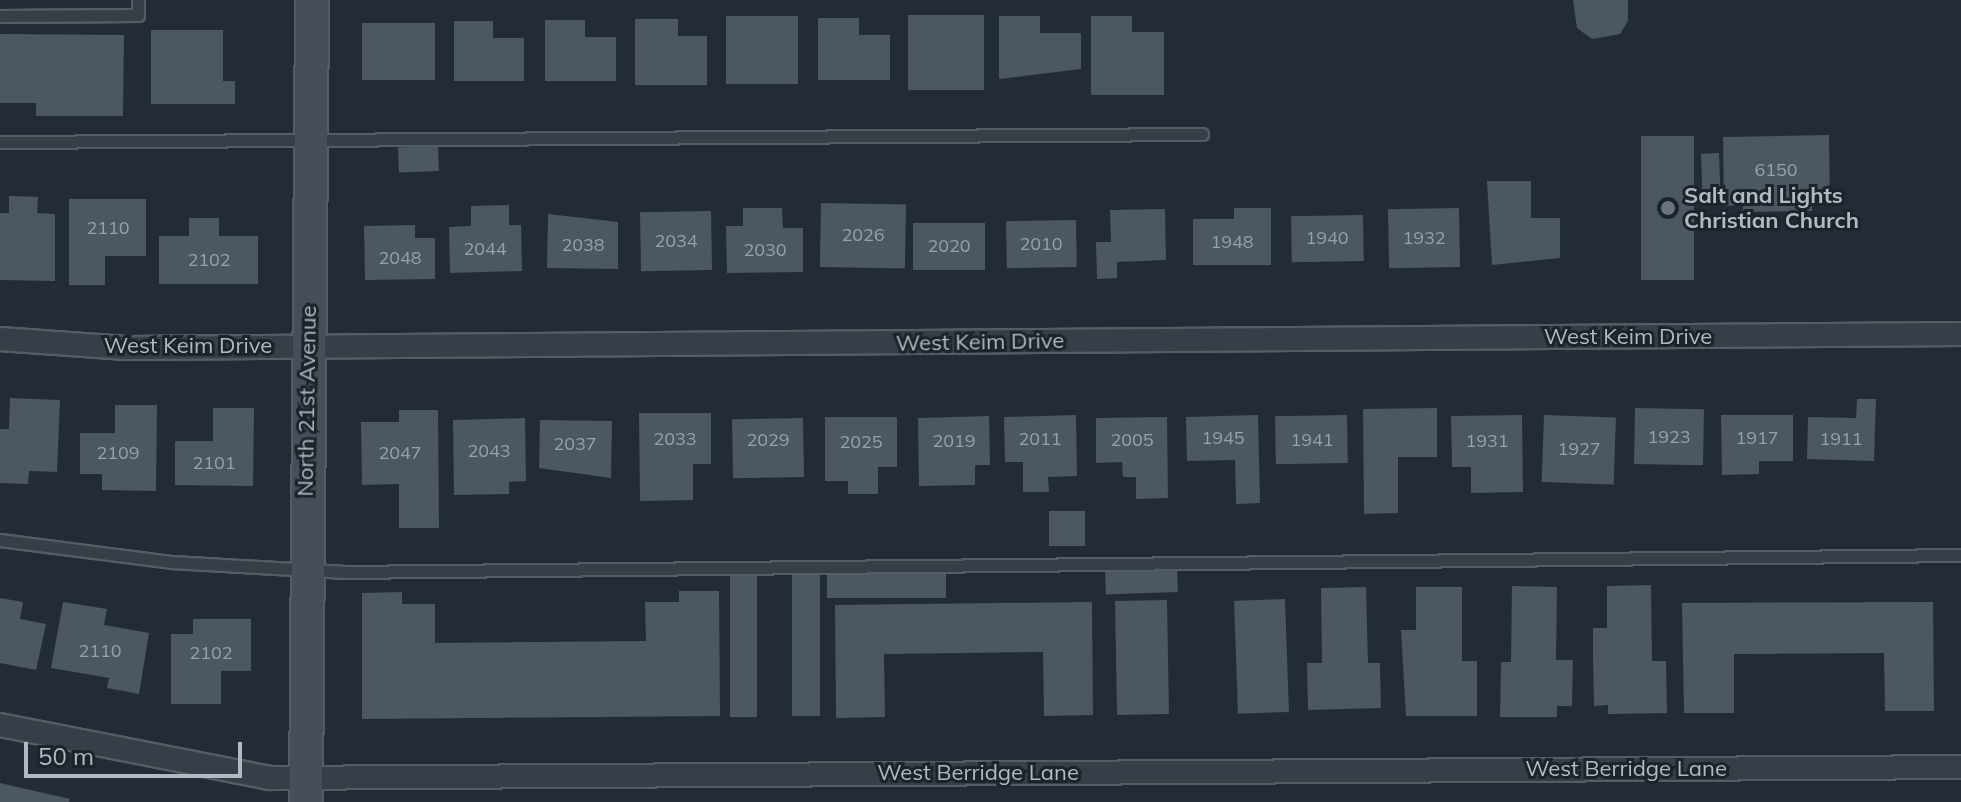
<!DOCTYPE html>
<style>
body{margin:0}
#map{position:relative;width:1961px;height:802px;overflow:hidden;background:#232c36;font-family:Mulish,sans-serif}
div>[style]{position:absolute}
.building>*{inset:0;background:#4b5761;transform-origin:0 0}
.roads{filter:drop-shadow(2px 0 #545c64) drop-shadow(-2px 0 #545c64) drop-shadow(0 2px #545c64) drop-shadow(0 -2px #545c64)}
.lane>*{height:11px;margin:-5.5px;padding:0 5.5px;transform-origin:5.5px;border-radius:5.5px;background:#363e47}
.street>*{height:22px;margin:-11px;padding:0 11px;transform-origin:11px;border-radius:11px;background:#363e47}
.secondary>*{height:32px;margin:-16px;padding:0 16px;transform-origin:16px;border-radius:16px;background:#454e59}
.dots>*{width:22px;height:22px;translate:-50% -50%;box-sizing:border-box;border:4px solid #1c232b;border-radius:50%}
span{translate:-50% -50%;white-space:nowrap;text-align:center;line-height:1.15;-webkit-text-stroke:6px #1c232b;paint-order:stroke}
.number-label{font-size:18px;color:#98a0aa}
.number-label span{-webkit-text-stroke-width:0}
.poi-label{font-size:22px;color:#b1b9c3;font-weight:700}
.left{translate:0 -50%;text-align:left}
.street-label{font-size:22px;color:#b1b9c3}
.scale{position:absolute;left:24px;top:742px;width:218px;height:36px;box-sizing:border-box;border:4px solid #b1b9c3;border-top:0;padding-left:10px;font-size:24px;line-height:28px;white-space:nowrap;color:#b1b9c3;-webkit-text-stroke:6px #1c232b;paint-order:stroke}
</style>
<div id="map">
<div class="building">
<div style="clip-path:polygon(1573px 0,1628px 0,1628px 21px,1620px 34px,1592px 39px,1577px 28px)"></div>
<div style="left:908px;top:15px;width:76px;height:75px"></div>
<div style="left:726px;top:16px;width:72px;height:68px"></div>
<div style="clip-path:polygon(999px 16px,1040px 16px,1040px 33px,1081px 33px,1081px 69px,999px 79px)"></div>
<div style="clip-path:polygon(1091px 16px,1132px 16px,1132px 32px,1164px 32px,1164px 95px,1091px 95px)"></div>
<div style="clip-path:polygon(818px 18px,859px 18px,859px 35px,890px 35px,890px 80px,818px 80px)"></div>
<div style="clip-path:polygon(635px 19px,678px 19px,678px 36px,707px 36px,707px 85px,635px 85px)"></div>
<div style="clip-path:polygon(545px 20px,585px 20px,585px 37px,616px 37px,616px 81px,545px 81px)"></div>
<div style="clip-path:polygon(454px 21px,493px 21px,493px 38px,524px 38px,524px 81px,454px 81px)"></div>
<div style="left:362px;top:23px;width:73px;height:57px"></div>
<div style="clip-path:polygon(151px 30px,223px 30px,223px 81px,235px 81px,235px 104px,151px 104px)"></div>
<div style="clip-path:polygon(0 34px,124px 35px,123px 116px,36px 116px,36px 103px,0 103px)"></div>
<div style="clip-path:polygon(1829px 135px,1830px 203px,1812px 203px,1812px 211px,1743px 212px,1743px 205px,1724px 206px,1723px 137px)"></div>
<div style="left:1694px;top:136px;width:144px;height:53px;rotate:90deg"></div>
<div style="left:438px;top:146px;width:25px;height:40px;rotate:88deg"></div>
<div style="left:1719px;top:153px;width:38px;height:18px;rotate:88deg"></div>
<div style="clip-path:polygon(1487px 181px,1531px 181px,1531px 218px,1560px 218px,1560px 258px,1492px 265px)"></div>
<div style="clip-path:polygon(9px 196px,38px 197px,37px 213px,55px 214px,55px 281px,0 280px,0 213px,9px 213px)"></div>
<div style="clip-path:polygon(69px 199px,146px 199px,146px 256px,105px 256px,105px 285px,69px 285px)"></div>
<div style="left:821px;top:203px;width:85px;height:64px;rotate:1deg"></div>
<div style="clip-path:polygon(509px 205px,509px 225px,521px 225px,522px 271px,450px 273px,449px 227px,471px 226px,471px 206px)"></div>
<div style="clip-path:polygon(743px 208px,782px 208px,783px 228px,803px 228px,803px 272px,727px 273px,726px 226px,743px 226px)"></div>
<div style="clip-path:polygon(1234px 208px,1271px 208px,1271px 265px,1193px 265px,1193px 219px,1234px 219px)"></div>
<div style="left:1459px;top:208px;width:59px;height:71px;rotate:89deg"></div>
<div style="clip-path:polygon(1165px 209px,1166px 260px,1117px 262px,1117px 278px,1097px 279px,1096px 242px,1111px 242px,1110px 210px)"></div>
<div style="left:711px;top:211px;width:59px;height:71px;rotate:89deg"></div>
<div style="clip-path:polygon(548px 214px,618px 222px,618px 269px,547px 268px)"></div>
<div style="left:1363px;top:215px;width:46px;height:72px;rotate:89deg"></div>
<div style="clip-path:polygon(189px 218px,219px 218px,219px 236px,258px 236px,258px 284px,159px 284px,159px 236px,189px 236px)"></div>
<div style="left:1076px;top:220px;width:47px;height:70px;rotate:89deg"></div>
<div style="left:913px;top:223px;width:72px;height:47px"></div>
<div style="clip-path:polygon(415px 225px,415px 238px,435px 238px,435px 279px,365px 280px,364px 226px)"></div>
<div style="clip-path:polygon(10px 398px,60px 400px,57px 472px,29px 471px,28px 484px,0 483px,0 429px,9px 429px)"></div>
<div style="clip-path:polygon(1857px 399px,1876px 399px,1874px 461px,1807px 459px,1808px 417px,1856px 418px)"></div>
<div style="clip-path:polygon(115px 405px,157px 405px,156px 491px,102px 490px,102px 474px,80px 474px,80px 433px,115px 433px)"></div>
<div style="clip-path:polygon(213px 408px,254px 408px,253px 486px,175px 485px,175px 441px,213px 441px)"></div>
<div style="clip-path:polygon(1437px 408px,1437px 457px,1398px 457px,1398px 513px,1364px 514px,1363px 409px)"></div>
<div style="left:1635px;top:408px;width:69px;height:56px;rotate:1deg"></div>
<div style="clip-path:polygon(399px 410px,438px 410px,439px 528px,399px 528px,399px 484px,362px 485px,361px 422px,399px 422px)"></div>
<div style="clip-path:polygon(639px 413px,711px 413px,711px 464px,693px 464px,693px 500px,640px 501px)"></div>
<div style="clip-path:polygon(1076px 415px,1077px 476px,1048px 477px,1049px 492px,1023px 492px,1023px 462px,1005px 462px,1004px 417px)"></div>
<div style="clip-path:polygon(1258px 415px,1260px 503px,1236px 504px,1235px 460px,1187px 461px,1186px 417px)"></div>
<div style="left:1347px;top:415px;width:48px;height:72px;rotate:89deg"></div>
<div style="clip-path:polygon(1522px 415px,1523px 492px,1471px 493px,1471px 467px,1452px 467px,1451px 416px)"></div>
<div style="left:1544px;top:415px;width:72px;height:67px;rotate:2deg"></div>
<div style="clip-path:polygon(1721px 415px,1793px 415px,1793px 461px,1759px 461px,1759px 474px,1722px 475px)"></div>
<div style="clip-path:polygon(989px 416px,990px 465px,975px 465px,975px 485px,919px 486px,918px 418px)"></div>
<div style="clip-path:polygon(825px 417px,897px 417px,897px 467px,878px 467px,878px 494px,848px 494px,848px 481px,825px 481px)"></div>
<div style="clip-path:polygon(1167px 417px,1168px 498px,1136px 499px,1136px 477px,1123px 477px,1122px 462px,1096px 463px,1096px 418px)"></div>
<div style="clip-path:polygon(525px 418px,526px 481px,509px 482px,509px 494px,454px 495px,453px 420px)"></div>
<div style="left:803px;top:418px;width:59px;height:71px;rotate:89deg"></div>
<div style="clip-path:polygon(540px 420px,612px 421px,611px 478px,539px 468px)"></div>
<div style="left:1085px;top:511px;width:35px;height:36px;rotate:90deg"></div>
<div style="left:1177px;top:568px;width:24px;height:72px;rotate:88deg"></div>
<div style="left:827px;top:572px;width:119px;height:26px"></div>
<div style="left:757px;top:573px;width:144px;height:27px;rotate:90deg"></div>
<div style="left:792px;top:573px;width:28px;height:143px"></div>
<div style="clip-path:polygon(1651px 585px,1652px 661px,1666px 661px,1667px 713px,1608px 714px,1608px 705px,1594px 706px,1593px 655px,1593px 628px,1607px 628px,1607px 586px)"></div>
<div style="clip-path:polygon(1512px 586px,1557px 587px,1556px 660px,1573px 660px,1572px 706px,1557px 706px,1557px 717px,1500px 717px,1501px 662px,1511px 662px)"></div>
<div style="clip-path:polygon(1366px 587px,1368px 663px,1380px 663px,1381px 708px,1308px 710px,1307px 663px,1322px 663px,1321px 588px)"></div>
<div style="clip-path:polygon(1416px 587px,1462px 587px,1462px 661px,1477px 661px,1477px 716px,1406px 716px,1401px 630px,1416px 630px)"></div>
<div style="clip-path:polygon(679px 591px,719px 591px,720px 716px,362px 719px,362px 593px,402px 592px,402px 604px,435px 604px,435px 643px,646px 641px,645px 602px,679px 602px)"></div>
<div style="clip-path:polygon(0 598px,23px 602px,20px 619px,46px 624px,36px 670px,0 663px)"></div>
<div style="left:1285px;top:599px;width:113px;height:51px;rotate:88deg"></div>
<div style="left:1167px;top:600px;width:114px;height:52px;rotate:89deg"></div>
<div style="clip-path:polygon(63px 602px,107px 609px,104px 625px,149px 633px,139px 694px,107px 688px,109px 678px,51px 668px)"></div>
<div style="clip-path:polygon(1092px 602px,1093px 715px,1044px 716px,1043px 652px,884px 654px,885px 717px,836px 718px,835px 605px)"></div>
<div style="clip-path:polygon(1933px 602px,1934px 711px,1885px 711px,1884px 653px,1734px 654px,1734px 713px,1684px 713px,1682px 603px)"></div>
<div style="clip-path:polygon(193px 619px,251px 619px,251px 671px,221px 671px,221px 704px,171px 704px,171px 634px,193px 634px)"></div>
<div style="clip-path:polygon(0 783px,70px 799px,69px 802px,0 802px)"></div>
</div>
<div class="roads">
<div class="lane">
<div style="left:0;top:16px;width:138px;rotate:-0.4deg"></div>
<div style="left:138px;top:15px;width:15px;rotate:-90deg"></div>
<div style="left:0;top:142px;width:1202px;rotate:-0.38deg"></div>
<div style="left:0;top:540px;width:172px;rotate:7.3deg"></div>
<div style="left:171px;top:562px;width:171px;rotate:3.3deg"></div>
<div style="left:342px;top:572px;width:1619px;rotate:-0.6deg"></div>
</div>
<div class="street">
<div style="left:0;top:339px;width:126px;rotate:4.1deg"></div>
<div style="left:126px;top:348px;width:1835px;rotate:-0.44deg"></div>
<div style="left:0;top:725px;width:274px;rotate:11.1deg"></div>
<div style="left:269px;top:778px;width:1692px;rotate:-0.37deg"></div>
</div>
<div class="secondary">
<div style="left:306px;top:802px;width:802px;rotate:-89.57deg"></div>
</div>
</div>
<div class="dots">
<div style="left:1668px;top:208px;background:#6b7280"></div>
</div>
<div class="number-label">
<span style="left:1776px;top:170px">6150</span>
<span style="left:108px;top:228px">2110</span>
<span style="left:863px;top:235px">2026</span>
<span style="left:1327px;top:238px">1940</span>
<span style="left:1424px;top:238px">1932</span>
<span style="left:676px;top:241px">2034</span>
<span style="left:1232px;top:242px">1948</span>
<span style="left:1041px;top:244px">2010</span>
<span style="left:583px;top:245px">2038</span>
<span style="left:949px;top:246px">2020</span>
<span style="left:485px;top:249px">2044</span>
<span style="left:765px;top:250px">2030</span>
<span style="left:400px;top:258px">2048</span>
<span style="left:209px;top:260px">2102</span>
<span style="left:1669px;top:437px">1923</span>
<span style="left:1223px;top:438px">1945</span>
<span style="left:1757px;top:438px">1917</span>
<span style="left:675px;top:439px">2033</span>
<span style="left:1040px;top:439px">2011</span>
<span style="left:1841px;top:439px">1911</span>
<span style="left:768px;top:440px">2029</span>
<span style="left:1132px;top:440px">2005</span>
<span style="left:1312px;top:440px">1941</span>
<span style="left:954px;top:441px">2019</span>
<span style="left:1487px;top:441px">1931</span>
<span style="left:861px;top:442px">2025</span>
<span style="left:575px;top:444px">2037</span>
<span style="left:1579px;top:449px">1927</span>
<span style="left:489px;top:451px">2043</span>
<span style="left:118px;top:453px">2109</span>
<span style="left:400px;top:453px">2047</span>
<span style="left:214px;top:463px">2101</span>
<span style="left:100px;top:651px">2110</span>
<span style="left:211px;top:653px">2102</span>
</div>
<div class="poi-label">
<span class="left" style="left:1684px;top:208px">Salt and Lights<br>Christian Church</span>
</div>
<div class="street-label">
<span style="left:1628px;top:337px">West Keim Drive</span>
<span style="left:980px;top:342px;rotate:-1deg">West Keim Drive</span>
<span style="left:188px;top:346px">West Keim Drive</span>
<span style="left:307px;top:401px;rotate:-89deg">North 21st Avenue</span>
<span style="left:1626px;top:769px">West Berridge Lane</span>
<span style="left:978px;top:773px">West Berridge Lane</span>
</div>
<div class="scale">50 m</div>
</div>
